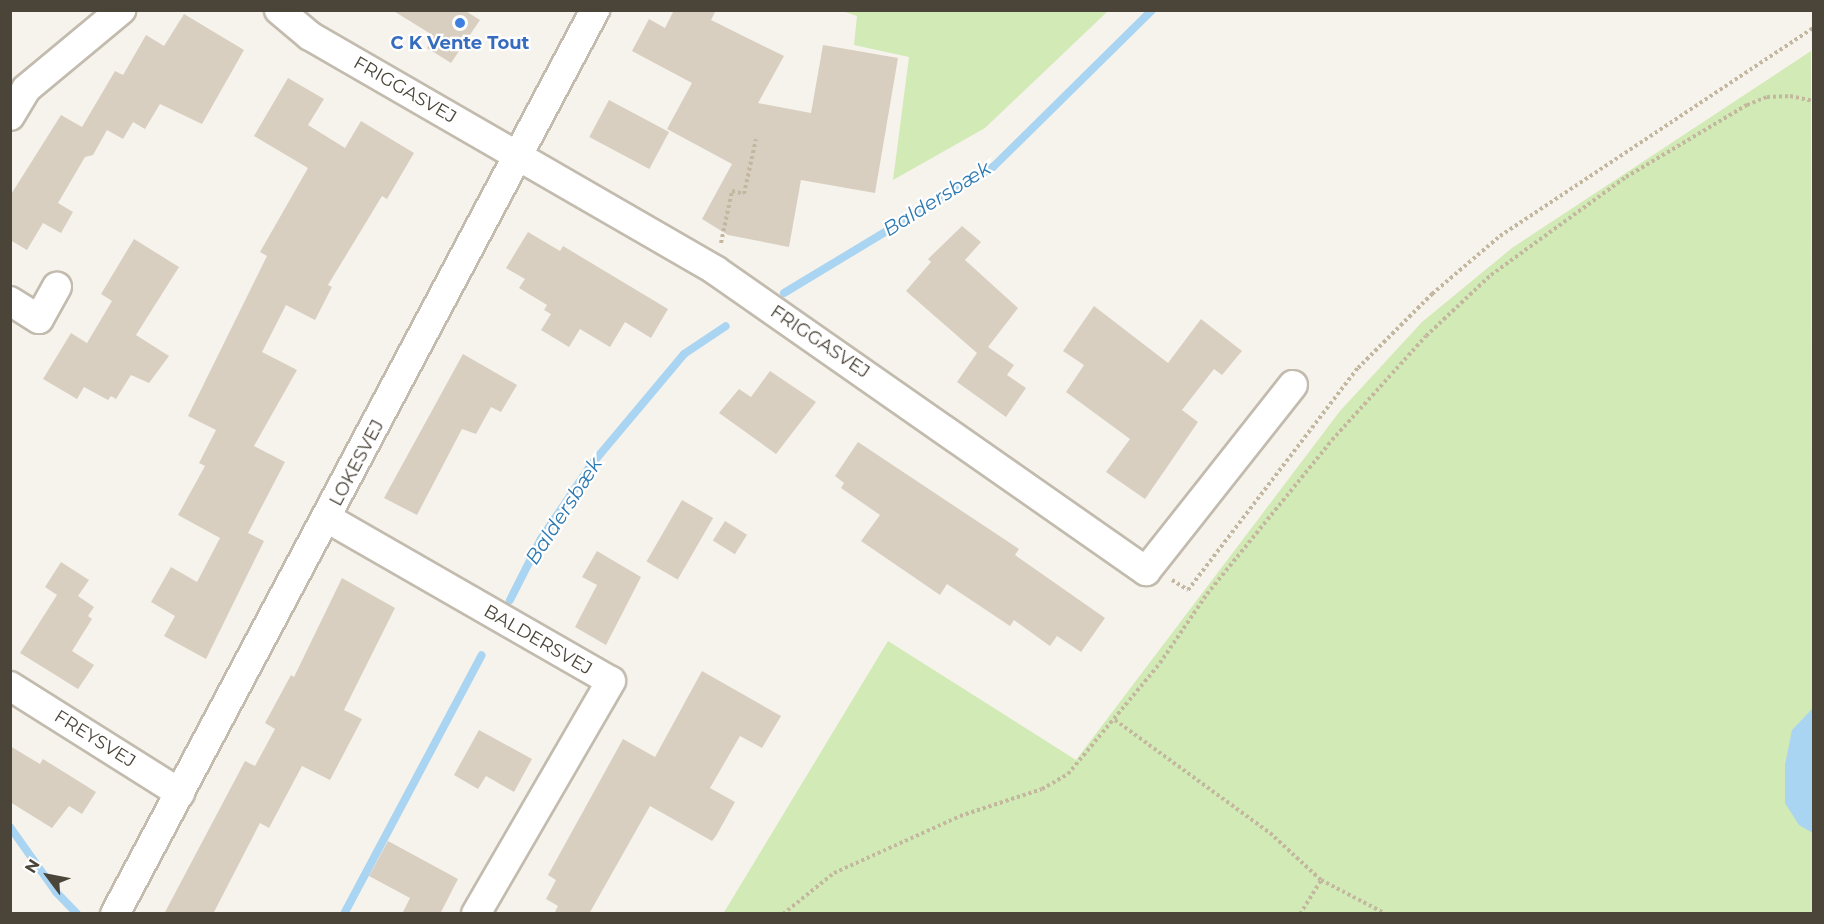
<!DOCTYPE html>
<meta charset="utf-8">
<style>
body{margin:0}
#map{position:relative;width:1824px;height:924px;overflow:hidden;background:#f6f3ec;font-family:Montserrat,sans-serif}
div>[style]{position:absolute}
.green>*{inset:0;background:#d2eab5}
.water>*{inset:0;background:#a9d4f2}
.stream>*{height:8px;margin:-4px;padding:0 4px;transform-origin:4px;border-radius:4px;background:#a9d4f2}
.building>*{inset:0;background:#d8cfc1;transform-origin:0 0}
.path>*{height:4px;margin-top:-2px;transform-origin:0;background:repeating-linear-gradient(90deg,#c4b79f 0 3px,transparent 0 6px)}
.roads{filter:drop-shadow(2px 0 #c2bbae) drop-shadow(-2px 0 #c2bbae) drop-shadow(0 2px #c2bbae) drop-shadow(0 -2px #c2bbae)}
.minor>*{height:28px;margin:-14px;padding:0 14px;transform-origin:14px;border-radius:14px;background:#fff}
.dots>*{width:16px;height:16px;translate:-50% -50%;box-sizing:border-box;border:3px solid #fff;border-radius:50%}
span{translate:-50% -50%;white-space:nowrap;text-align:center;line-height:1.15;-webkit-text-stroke:4.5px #fff;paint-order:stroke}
.shop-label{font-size:18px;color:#366cbe;font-weight:700}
.street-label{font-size:18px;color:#4b4439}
.water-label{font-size:20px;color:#2e7ab2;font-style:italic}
.frame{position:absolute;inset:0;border:12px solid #4b4439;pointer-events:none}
.north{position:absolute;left:18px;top:846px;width:60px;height:60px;-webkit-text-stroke:4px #fff;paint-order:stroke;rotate:302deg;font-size:16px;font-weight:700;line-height:24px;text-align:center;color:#4b4439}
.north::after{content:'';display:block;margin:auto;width:21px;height:27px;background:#4b4439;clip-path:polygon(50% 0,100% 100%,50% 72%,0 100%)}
</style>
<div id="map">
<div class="green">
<div style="clip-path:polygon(842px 11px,842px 10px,1108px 11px,985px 128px,893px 180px,909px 57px,854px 45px,857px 16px)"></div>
<div style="clip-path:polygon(1811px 51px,1813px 913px,723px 914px,888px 641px,1076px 760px,1340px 411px,1422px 322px,1512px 248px)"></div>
</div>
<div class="water">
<div style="clip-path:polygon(1813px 708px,1813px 833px,1799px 825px,1785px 803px,1785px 765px,1792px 730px)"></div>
</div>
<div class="stream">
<div style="left:784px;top:293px;width:244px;rotate:-31.1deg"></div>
<div style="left:993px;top:167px;width:223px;rotate:-44.6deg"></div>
<div style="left:510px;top:600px;width:68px;rotate:-63.1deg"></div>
<div style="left:541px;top:539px;width:89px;rotate:-56deg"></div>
<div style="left:591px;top:465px;width:145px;rotate:-50deg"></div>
<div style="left:684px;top:354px;width:50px;rotate:-33.7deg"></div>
<div style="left:10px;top:827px;width:80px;rotate:54.7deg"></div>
<div style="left:56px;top:892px;width:30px;rotate:46deg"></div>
<div style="left:344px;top:914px;width:293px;rotate:-62deg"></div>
</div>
<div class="building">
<div style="clip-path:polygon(392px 10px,464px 10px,480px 20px,451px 63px,427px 48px,434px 36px)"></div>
<div style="clip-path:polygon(674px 10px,716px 10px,711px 20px,784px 56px,758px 103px,811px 113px,823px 45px,898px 58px,875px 193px,801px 180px,789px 247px,728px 235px,702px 219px,732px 164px,667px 129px,692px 83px,632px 51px,649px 19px,665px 28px)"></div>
<div style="clip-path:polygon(184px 14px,244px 50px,202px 124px,160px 104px,145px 129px,133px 122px,123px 139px,107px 130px,93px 155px,85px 157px,58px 203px,73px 212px,61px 233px,43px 223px,27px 250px,10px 240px,10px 196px,61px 115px,82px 127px,115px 71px,123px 75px,146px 35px,164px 46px)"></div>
<div style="clip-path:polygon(288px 78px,324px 99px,308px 125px,345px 148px,361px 121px,414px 153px,387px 199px,382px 196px,328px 285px,332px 287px,315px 320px,286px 305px,262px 352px,297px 370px,254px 446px,285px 462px,248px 533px,264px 541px,206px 659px,164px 636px,175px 616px,151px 602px,171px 567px,197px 582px,220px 538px,178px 515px,205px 466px,199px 463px,216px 430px,188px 416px,267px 256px,260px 252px,308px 168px,254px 136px)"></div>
<div style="left:609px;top:100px;width:68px;height:42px;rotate:28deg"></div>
<div style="clip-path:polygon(962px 226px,981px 242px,965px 260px,1018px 308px,988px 347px,1014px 365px,1007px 375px,1026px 388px,1006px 417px,957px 382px,977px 353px,906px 291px,931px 262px,928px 259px)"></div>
<div style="clip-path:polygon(528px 232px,560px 251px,563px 246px,668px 309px,651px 338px,625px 322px,610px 347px,580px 329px,569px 347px,541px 330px,551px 314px,544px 310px,547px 305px,519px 288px,525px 279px,506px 268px)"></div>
<div style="clip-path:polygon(134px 239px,179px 267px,136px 335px,169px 356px,149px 383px,131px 375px,116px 399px,111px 396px,108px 400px,84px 387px,77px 399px,43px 379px,71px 333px,87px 343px,112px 301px,101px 294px)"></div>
<div style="clip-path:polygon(1094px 306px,1168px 363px,1201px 319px,1242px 351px,1222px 375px,1214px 369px,1182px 410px,1198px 422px,1145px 499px,1106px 472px,1130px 439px,1066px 392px,1084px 365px,1063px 351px)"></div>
<div style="clip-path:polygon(463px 354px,517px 385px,501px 412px,491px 407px,476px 434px,462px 429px,417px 515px,384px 498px)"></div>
<div style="clip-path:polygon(770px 371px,816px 402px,776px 454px,719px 413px,739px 389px,751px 397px)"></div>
<div style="clip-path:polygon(858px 442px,1019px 549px,1015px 555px,1105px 618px,1081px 652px,1057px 636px,1050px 646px,1014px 620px,1010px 626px,947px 584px,940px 595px,861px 541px,880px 515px,841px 488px,844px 483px,835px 476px)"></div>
<div style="left:682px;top:500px;width:36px;height:71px;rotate:30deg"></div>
<div style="left:725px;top:521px;width:26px;height:23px;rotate:32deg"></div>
<div style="clip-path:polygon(597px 551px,641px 577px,606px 645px,575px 627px,597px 585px,582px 577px)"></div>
<div style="clip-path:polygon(61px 562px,89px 580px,78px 596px,94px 607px,88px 616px,92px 619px,72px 651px,94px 665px,78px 689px,20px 653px,57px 595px,45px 587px)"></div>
<div style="clip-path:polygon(342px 578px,395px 608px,344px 710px,362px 719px,330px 780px,302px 766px,269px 828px,260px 823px,213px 914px,164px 914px,245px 761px,255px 766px,275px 729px,265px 723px,291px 675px,294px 677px)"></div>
<div style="clip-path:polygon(702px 671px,781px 716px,762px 748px,740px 736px,710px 788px,735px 802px,716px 836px,712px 841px,650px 806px,589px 914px,554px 914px,558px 906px,546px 899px,556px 880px,548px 875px,623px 739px,655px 757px)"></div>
<div style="clip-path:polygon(479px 730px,532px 759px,514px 792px,486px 776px,478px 789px,454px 775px)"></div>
<div style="clip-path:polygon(10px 746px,40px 764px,43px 759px,96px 792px,82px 814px,69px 806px,52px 828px,10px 802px)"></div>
<div style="clip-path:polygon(388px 841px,458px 879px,440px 914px,402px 914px,410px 898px,369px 876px)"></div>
</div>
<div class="path">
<div style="left:721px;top:243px;width:53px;rotate:-78.1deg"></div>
<div style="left:732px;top:191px;width:12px;rotate:14deg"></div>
<div style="left:744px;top:194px;width:56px;rotate:-77.7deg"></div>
<div style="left:1172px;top:580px;width:19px;rotate:32deg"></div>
<div style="left:1188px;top:590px;width:280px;rotate:-52.6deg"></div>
<div style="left:1358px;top:368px;width:105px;rotate:-45deg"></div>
<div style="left:1432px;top:294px;width:89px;rotate:-40.5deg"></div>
<div style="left:1500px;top:236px;width:377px;rotate:-33.6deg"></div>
<div style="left:1115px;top:720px;width:192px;rotate:36.1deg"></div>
<div style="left:1270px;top:833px;width:69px;rotate:42.7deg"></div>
<div style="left:1321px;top:880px;width:73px;rotate:27.6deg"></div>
<div style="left:783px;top:914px;width:65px;rotate:-38.8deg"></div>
<div style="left:834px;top:873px;width:138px;rotate:-24.3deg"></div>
<div style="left:960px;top:816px;width:86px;rotate:-18.2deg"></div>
<div style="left:1042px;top:789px;width:30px;rotate:-30deg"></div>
<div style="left:1068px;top:774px;width:144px;rotate:-50.3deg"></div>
<div style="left:1160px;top:663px;width:83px;rotate:-55.7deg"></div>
<div style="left:1207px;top:594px;width:198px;rotate:-50.9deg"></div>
<div style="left:1332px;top:440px;width:140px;rotate:-47.9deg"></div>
<div style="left:1426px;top:336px;width:89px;rotate:-43.2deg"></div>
<div style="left:1491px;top:275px;width:167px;rotate:-36deg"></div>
<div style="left:1626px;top:177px;width:141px;rotate:-30.8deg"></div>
<div style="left:1747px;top:105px;width:22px;rotate:-22deg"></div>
<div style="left:1767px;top:97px;width:23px;rotate:-2deg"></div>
<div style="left:1790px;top:96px;width:25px;rotate:12deg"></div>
<div style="left:1300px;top:914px;width:40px;rotate:-58deg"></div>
</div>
<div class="roads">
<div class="minor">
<div style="left:279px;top:10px;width:40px;rotate:40deg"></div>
<div style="left:310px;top:36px;width:468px;rotate:30deg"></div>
<div style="left:715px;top:270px;width:526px;rotate:34.93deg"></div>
<div style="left:1146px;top:571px;width:237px;rotate:-51.7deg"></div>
<div style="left:10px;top:116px;width:31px;rotate:-59deg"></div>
<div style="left:26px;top:89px;width:124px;rotate:-39.7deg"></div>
<div style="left:10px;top:301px;width:34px;rotate:32deg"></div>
<div style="left:39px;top:319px;width:37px;rotate:-61deg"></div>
<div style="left:327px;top:518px;width:327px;rotate:29.9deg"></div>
<div style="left:611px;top:681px;width:269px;rotate:120.1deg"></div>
<div style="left:10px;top:686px;width:201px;rotate:32.2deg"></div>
<div style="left:115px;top:914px;width:1024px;rotate:-62.03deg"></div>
</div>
</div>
<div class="dots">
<div style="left:460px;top:23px;background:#3f7fe0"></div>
</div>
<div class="shop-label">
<span style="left:460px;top:43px">C K Vente Tout</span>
</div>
<div class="street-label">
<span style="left:405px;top:90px;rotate:30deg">FRIGGASVEJ</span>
<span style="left:820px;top:342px;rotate:34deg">FRIGGASVEJ</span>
<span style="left:357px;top:463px;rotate:-62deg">LOKESVEJ</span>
<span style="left:538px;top:640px;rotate:30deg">BALDERSVEJ</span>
<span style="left:95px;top:739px;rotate:32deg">FREYSVEJ</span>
</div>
<div class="water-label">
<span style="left:937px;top:199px;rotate:-32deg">Baldersbæk</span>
<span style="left:564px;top:511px;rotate:-57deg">Baldersbæk</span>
</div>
<div class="frame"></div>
<div class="north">N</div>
</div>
